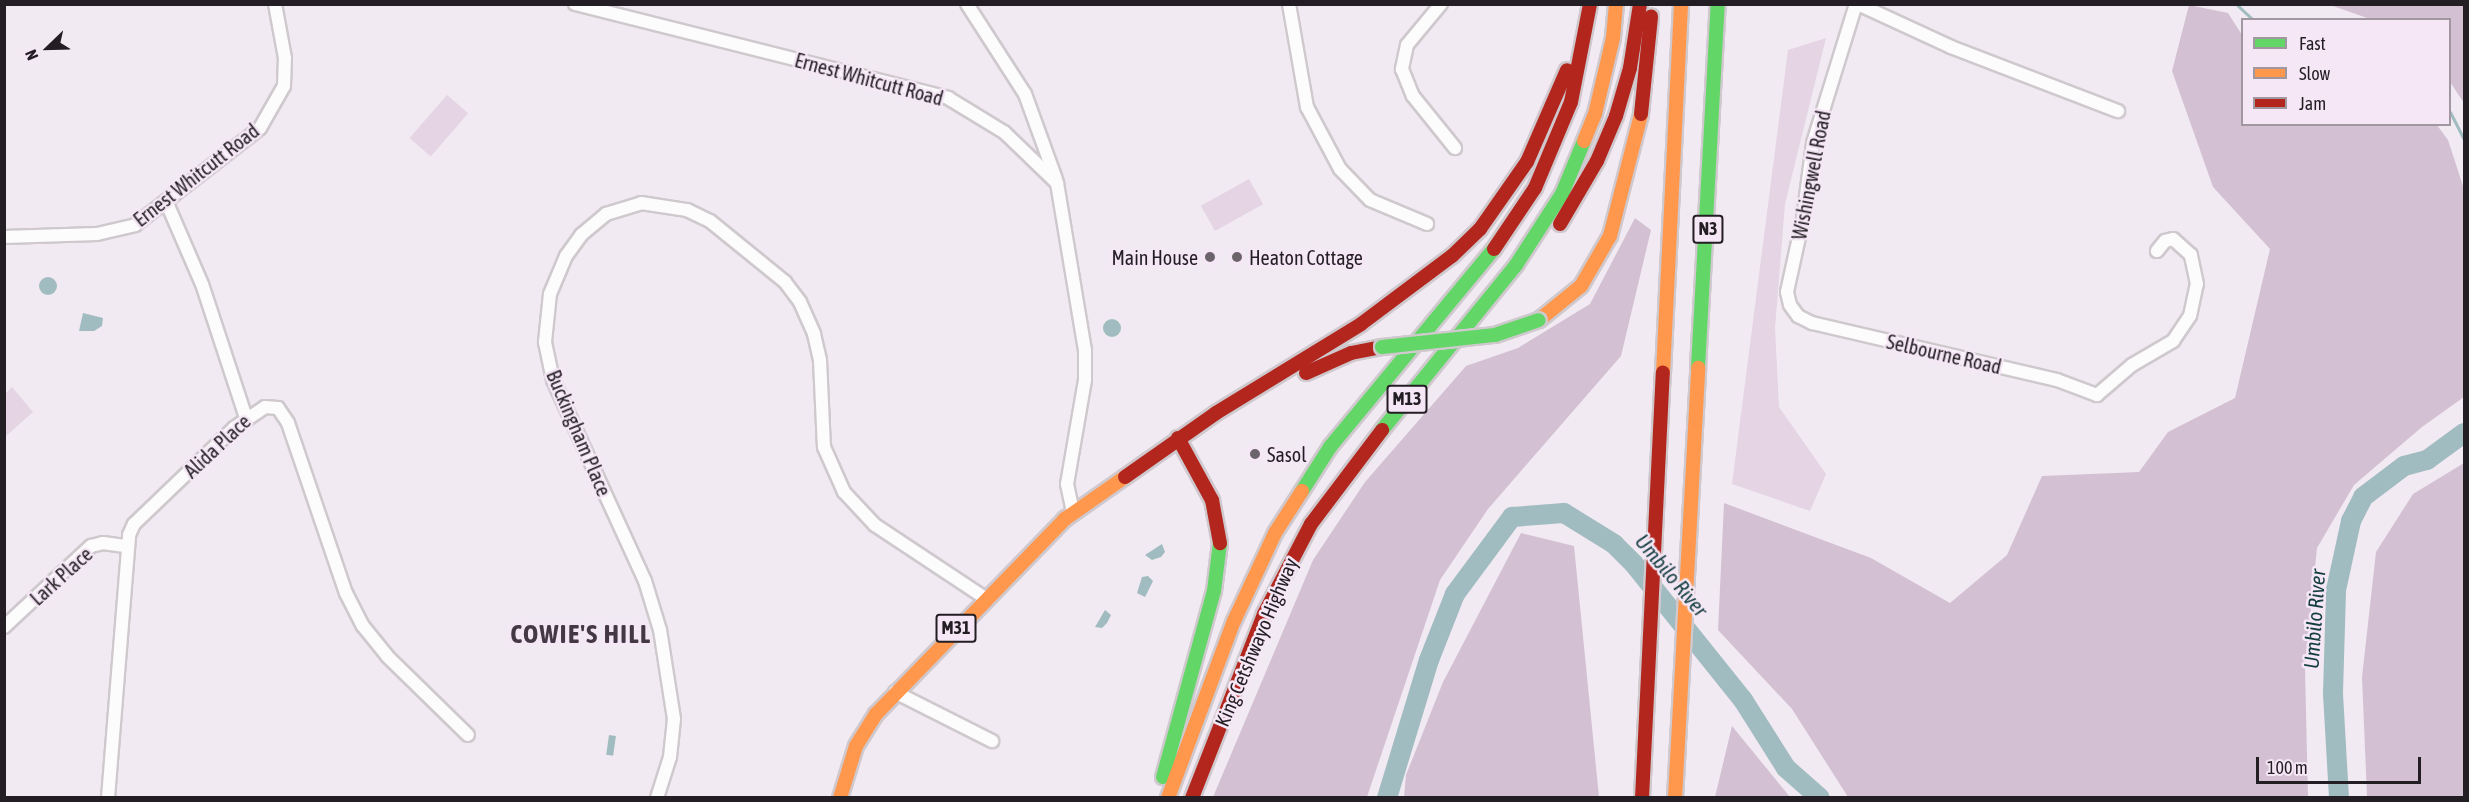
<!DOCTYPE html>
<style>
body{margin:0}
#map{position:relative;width:2469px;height:802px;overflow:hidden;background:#f2eaf2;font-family:"Asap Condensed",sans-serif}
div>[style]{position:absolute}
.green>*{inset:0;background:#e4d4e4;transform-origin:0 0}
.forest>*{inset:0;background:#d3c1d3}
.water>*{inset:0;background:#a1bcc0;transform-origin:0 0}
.round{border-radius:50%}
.stream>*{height:3px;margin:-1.5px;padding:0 1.5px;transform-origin:1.5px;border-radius:1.5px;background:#a1bcc0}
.river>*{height:20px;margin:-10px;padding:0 10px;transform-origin:10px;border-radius:10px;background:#a1bcc0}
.roads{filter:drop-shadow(2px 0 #cfc9ce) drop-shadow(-2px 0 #cfc9ce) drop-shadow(0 2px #cfc9ce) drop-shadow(0 -2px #cfc9ce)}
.street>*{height:12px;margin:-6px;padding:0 6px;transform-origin:6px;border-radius:6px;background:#fdfcfd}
.fast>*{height:14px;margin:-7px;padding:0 7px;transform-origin:7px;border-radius:7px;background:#63d668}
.slow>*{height:14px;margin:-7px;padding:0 7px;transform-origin:7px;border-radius:7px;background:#ff974d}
.jam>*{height:14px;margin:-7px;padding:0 7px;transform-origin:7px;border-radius:7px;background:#b3261e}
.bridges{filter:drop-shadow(2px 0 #cfc9ce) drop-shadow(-2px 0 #cfc9ce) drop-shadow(0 2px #cfc9ce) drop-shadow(0 -2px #cfc9ce)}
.fast-bridge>*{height:14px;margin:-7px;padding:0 7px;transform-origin:7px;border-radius:7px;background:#63d668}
.dots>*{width:16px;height:16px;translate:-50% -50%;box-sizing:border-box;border:3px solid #f5e7f5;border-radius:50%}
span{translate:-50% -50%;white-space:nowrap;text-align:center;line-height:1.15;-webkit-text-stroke:5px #f5e7f5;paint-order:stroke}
.shield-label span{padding:2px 4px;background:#f5e7f5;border:2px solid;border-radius:4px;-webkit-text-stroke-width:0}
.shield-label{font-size:18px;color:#231e23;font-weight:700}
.street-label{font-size:20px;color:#231e23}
.poi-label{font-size:20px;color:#231e23}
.right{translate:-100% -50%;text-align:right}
.left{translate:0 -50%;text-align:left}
.water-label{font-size:21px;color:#153e41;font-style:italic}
.district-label{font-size:26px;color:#433843;font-weight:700;letter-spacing:1.5px}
.frame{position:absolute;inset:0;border:6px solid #231e23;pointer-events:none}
.legend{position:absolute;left:2241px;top:18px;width:210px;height:108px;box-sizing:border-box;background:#f5e7f5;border:2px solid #a197a1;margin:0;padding:8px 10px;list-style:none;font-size:18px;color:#231e23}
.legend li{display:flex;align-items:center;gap:12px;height:30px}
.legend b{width:30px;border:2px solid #a197a1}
.north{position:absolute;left:18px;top:18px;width:60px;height:60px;-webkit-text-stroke:4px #f5e7f5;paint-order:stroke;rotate:247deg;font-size:16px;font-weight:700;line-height:24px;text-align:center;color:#231e23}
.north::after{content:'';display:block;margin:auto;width:21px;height:27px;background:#231e23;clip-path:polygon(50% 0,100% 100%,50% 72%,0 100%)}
.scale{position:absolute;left:2256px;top:757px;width:165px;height:27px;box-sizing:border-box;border:3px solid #231e23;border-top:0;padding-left:8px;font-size:18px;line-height:21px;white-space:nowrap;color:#231e23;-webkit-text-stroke:4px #f5e7f5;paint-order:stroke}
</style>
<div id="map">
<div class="green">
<div style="clip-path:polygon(1826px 38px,1785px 204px,1775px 328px,1779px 407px,1826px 474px,1810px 511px,1732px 484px,1788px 50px)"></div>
<div style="left:447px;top:95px;width:28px;height:57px;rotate:41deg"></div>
<div style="left:1249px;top:179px;width:29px;height:55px;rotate:61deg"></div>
<div style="clip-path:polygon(12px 387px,33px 412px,5px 437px,5px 394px)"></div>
</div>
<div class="forest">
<div style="clip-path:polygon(2189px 5px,2228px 13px,2242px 35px,2242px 124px,2437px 125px,2448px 140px,2464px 189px,2464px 397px,2422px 427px,2354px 485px,2317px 548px,2305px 668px,2308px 797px,1848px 797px,1792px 709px,1718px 630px,1724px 503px,1871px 558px,1950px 603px,2007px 555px,2042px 476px,2139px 472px,2168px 432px,2235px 398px,2270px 249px,2213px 187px,2172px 71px)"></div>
<div style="clip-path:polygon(2330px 5px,2464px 5px,2464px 103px,2450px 82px,2450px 20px,2370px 19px)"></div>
<div style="clip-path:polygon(1635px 218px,1651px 230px,1621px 356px,1488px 509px,1440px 580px,1367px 797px,1213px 797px,1313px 560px,1365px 482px,1466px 366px,1518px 348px,1590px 304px)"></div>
<div style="clip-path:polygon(2464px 463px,2464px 797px,2367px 797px,2362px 677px,2376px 552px,2413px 494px)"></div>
<div style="clip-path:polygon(1521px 533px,1574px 546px,1599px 797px,1404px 797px,1406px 775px,1443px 682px)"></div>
<div style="clip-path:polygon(1732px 726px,1790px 797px,1715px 797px)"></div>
</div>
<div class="water">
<div class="round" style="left:39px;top:277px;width:18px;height:18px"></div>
<div style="clip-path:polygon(83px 313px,103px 318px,102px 326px,94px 331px,79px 331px)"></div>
<div class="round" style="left:1103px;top:319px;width:18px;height:18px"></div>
<div style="clip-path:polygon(1162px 544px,1165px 552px,1161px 557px,1152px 560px,1145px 555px)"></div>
<div style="clip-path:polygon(1148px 576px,1153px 581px,1145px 597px,1137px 593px,1142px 577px)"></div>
<div style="clip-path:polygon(1105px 610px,1111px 615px,1107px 623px,1102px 628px,1095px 627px)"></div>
<div style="left:609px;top:735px;width:7px;height:20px;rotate:8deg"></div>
</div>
<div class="stream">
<div style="left:2236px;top:4px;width:23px;rotate:43deg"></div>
<div style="left:2450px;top:112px;width:30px;rotate:63deg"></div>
</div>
<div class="river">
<div style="left:1387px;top:798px;width:144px;rotate:-73.1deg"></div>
<div style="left:1429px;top:660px;width:71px;rotate:-68.5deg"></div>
<div style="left:1455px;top:594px;width:96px;rotate:-53.5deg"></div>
<div style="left:1512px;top:517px;width:52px;rotate:-4.4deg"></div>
<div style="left:1564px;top:513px;width:59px;rotate:31.8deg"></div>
<div style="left:1614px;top:544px;width:28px;rotate:45deg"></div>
<div style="left:1634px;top:564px;width:174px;rotate:51.3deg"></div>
<div style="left:1743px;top:700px;width:80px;rotate:57.7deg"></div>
<div style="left:1786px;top:768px;width:45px;rotate:41.4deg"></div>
<div style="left:2339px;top:798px;width:105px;rotate:-93.3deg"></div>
<div style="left:2333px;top:693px;width:103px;rotate:-88.3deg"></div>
<div style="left:2336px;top:590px;width:71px;rotate:-77.7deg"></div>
<div style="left:2351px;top:521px;width:27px;rotate:-63deg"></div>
<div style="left:2363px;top:497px;width:51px;rotate:-37.1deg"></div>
<div style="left:2404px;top:466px;width:24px;rotate:-15deg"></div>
<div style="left:2427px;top:460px;width:46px;rotate:-36.1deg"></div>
</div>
<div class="roads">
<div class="street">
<div style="left:575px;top:4px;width:385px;rotate:14.1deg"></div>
<div style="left:948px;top:98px;width:66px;rotate:31.3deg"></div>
<div style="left:1004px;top:132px;width:74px;rotate:43.9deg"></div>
<div style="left:1057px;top:183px;width:169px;rotate:80.5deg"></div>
<div style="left:1085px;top:350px;width:30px;rotate:90deg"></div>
<div style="left:1085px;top:380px;width:106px;rotate:99.8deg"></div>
<div style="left:1067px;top:484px;width:30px;rotate:78deg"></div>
<div style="left:967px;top:4px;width:107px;rotate:57.2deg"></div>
<div style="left:1025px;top:94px;width:90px;rotate:70deg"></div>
<div style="left:1289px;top:4px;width:105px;rotate:80.1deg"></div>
<div style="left:1307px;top:107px;width:70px;rotate:62deg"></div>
<div style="left:1340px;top:169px;width:43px;rotate:45.9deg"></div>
<div style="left:1370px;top:200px;width:62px;rotate:22.8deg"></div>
<div style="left:1441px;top:4px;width:53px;rotate:129.7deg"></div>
<div style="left:1407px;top:45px;width:25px;rotate:102deg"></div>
<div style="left:1402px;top:69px;width:29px;rotate:68deg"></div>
<div style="left:1413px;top:96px;width:67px;rotate:51.1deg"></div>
<div style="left:1856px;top:4px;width:145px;rotate:107.2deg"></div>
<div style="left:1813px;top:143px;width:77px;rotate:97.5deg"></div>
<div style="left:1803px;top:219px;width:75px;rotate:102.4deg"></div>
<div style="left:1787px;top:292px;width:13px;rotate:77deg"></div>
<div style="left:1790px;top:305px;width:14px;rotate:54deg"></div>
<div style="left:1798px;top:316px;width:16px;rotate:27deg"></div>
<div style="left:1812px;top:323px;width:252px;rotate:13.1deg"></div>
<div style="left:2057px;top:380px;width:43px;rotate:20.6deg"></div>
<div style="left:2097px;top:395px;width:46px;rotate:-40.6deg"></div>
<div style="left:2132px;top:365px;width:48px;rotate:-30.3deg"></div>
<div style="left:2173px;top:341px;width:30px;rotate:-56deg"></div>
<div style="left:2190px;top:316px;width:33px;rotate:-78deg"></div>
<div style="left:2197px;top:284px;width:30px;rotate:-102deg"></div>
<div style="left:2191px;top:255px;width:24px;rotate:-138deg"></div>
<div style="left:2173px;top:239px;width:8px;rotate:166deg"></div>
<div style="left:2165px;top:241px;width:13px;rotate:129deg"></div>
<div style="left:1858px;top:4px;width:102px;rotate:24.8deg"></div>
<div style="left:1951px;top:47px;width:179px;rotate:21deg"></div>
<div style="left:166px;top:201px;width:90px;rotate:66.6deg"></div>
<div style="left:202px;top:284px;width:141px;rotate:71.8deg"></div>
<div style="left:4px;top:237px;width:93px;rotate:-1.8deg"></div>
<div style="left:97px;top:234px;width:39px;rotate:-13deg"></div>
<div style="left:135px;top:225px;width:158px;rotate:-37.8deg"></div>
<div style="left:260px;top:128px;width:48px;rotate:-60.3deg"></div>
<div style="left:284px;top:86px;width:28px;rotate:-88deg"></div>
<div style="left:285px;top:58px;width:55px;rotate:-100.5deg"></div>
<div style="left:4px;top:627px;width:119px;rotate:-43deg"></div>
<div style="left:91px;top:546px;width:12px;rotate:-14deg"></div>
<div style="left:103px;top:543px;width:22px;rotate:8deg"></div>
<div style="left:895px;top:692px;width:109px;rotate:26.8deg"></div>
<div style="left:108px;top:798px;width:264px;rotate:-85.4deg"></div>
<div style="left:129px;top:535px;width:12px;rotate:-66deg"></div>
<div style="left:134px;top:524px;width:139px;rotate:-43.8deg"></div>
<div style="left:234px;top:428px;width:37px;rotate:-34deg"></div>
<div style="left:265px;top:407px;width:13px;rotate:4deg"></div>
<div style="left:278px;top:408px;width:18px;rotate:56deg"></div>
<div style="left:288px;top:423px;width:180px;rotate:71.2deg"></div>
<div style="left:346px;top:593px;width:37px;rotate:63deg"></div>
<div style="left:363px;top:626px;width:38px;rotate:51deg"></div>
<div style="left:387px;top:656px;width:113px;rotate:44.3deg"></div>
<div style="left:657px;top:798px;width:43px;rotate:-72.4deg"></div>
<div style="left:670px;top:757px;width:38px;rotate:-84deg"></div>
<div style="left:674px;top:719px;width:90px;rotate:-98.9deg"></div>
<div style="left:660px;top:630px;width:51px;rotate:-107deg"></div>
<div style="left:645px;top:581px;width:221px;rotate:-114.6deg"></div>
<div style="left:553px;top:380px;width:39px;rotate:-102deg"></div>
<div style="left:545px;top:342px;width:48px;rotate:-84.1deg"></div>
<div style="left:550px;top:294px;width:41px;rotate:-67.2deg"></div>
<div style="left:566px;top:256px;width:26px;rotate:-54deg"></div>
<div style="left:581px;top:235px;width:33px;rotate:-40deg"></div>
<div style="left:606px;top:214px;width:37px;rotate:-17deg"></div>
<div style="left:641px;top:203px;width:47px;rotate:8.7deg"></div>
<div style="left:687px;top:210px;width:25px;rotate:26deg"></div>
<div style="left:710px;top:221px;width:97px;rotate:39.1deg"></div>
<div style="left:785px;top:282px;width:25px;rotate:53deg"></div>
<div style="left:800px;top:302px;width:35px;rotate:66deg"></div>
<div style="left:814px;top:334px;width:27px;rotate:77deg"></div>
<div style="left:820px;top:360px;width:87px;rotate:87.4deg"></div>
<div style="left:824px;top:447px;width:49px;rotate:66deg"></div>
<div style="left:844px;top:492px;width:45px;rotate:46.8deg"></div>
<div style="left:875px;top:525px;width:132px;rotate:33.6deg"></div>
</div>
<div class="fast">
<div style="left:1698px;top:368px;width:365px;rotate:-86.9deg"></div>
<div style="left:1382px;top:430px;width:213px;rotate:-50.9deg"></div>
<div style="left:1516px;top:265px;width:85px;rotate:-57.1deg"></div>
<div style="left:1562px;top:194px;width:57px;rotate:-67.5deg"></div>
<div style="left:1302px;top:491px;width:52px;rotate:-57.5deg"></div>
<div style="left:1330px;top:447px;width:257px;rotate:-50.4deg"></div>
<div style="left:1163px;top:777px;width:193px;rotate:-74.7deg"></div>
<div style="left:1214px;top:591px;width:48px;rotate:-82.9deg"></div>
</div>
<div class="slow">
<div style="left:1584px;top:141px;width:29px;rotate:-68deg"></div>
<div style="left:1595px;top:114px;width:78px;rotate:-76.7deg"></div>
<div style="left:1613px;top:38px;width:34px;rotate:-85deg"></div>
<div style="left:1539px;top:320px;width:54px;rotate:-39deg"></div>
<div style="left:1581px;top:286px;width:58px;rotate:-59.9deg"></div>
<div style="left:1610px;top:236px;width:126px;rotate:-75.7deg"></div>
<div style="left:1663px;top:373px;width:369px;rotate:-87.2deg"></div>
<div style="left:840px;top:798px;width:54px;rotate:-72.9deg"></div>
<div style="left:856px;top:746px;width:38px;rotate:-58deg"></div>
<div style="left:876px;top:714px;width:272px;rotate:-45.9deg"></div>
<div style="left:1065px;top:519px;width:73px;rotate:-35deg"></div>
<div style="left:1168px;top:798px;width:189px;rotate:-69.6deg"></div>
<div style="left:1234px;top:621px;width:97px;rotate:-65deg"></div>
<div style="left:1275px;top:533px;width:50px;rotate:-57.3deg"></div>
<div style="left:1675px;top:798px;width:431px;rotate:-86.9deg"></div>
</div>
<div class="jam">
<div style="left:1641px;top:114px;width:98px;rotate:-84.1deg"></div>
<div style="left:1560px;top:224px;width:73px;rotate:-59.6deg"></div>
<div style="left:1597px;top:161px;width:49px;rotate:-67.1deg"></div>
<div style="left:1616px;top:116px;width:50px;rotate:-73.7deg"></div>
<div style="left:1630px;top:68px;width:65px;rotate:-81.1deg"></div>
<div style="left:1494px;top:249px;width:73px;rotate:-56.1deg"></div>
<div style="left:1535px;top:188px;width:93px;rotate:-67.3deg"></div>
<div style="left:1571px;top:102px;width:100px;rotate:-79deg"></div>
<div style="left:1306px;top:373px;width:49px;rotate:-24deg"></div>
<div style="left:1351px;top:353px;width:32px;rotate:-11deg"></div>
<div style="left:1216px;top:413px;width:170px;rotate:-31.5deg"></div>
<div style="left:1361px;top:324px;width:114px;rotate:-36.8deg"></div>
<div style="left:1452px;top:256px;width:39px;rotate:-44deg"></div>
<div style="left:1480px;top:229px;width:82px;rotate:-55deg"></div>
<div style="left:1527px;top:162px;width:100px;rotate:-66.5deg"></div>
<div style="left:1178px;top:438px;width:71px;rotate:61.3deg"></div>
<div style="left:1212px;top:500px;width:44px;rotate:79.5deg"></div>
<div style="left:1125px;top:477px;width:111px;rotate:-35.1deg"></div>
<div style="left:1192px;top:798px;width:198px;rotate:-68.6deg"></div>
<div style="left:1264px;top:614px;width:102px;rotate:-62.4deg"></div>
<div style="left:1311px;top:524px;width:118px;rotate:-52.9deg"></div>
<div style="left:1642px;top:798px;width:426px;rotate:-87.2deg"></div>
</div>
</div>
<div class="bridges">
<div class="fast-bridge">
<div style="left:1382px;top:347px;width:114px;rotate:-6.1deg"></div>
<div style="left:1495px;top:335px;width:46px;rotate:-18.8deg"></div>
</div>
</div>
<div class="dots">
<div style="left:1210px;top:257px;background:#6b656b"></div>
<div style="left:1237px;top:257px;background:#6b656b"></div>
<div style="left:1255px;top:454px;background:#6b656b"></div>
</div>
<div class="shield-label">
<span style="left:1708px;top:229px">N3</span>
<span style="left:1407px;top:399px">M13</span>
<span style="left:956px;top:628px">M31</span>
</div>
<div class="street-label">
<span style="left:869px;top:79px;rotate:15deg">Ernest Whitcutt Road</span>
<span style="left:196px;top:175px;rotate:-38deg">Ernest Whitcutt Road</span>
<span style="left:1811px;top:175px;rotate:-79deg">Wishingwell Road</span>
<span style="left:1944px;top:354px;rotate:13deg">Selbourne Road</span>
<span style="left:579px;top:433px;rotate:67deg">Buckingham Place</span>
<span style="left:217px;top:446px;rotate:-43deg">Alida Place</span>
<span style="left:61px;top:576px;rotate:-42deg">Lark Place</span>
<span style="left:1256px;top:642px;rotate:-67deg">King Cetshwayo Highway</span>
</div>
<div class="poi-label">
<span class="right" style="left:1198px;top:257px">Main House</span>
<span class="left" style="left:1249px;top:257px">Heaton Cottage</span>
<span class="left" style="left:1267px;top:454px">Sasol</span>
</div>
<div class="water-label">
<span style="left:1672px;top:575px;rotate:50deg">Umbilo River</span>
<span style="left:2314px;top:619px;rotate:-86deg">Umbilo River</span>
</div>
<div class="district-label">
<span style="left:581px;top:635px">COWIE'S HILL</span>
</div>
<div class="frame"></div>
<ul class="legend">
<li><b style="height:8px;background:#63d668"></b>Fast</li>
<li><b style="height:8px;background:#ff974d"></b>Slow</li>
<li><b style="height:8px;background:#b3261e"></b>Jam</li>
</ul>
<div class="north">N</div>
<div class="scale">100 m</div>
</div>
